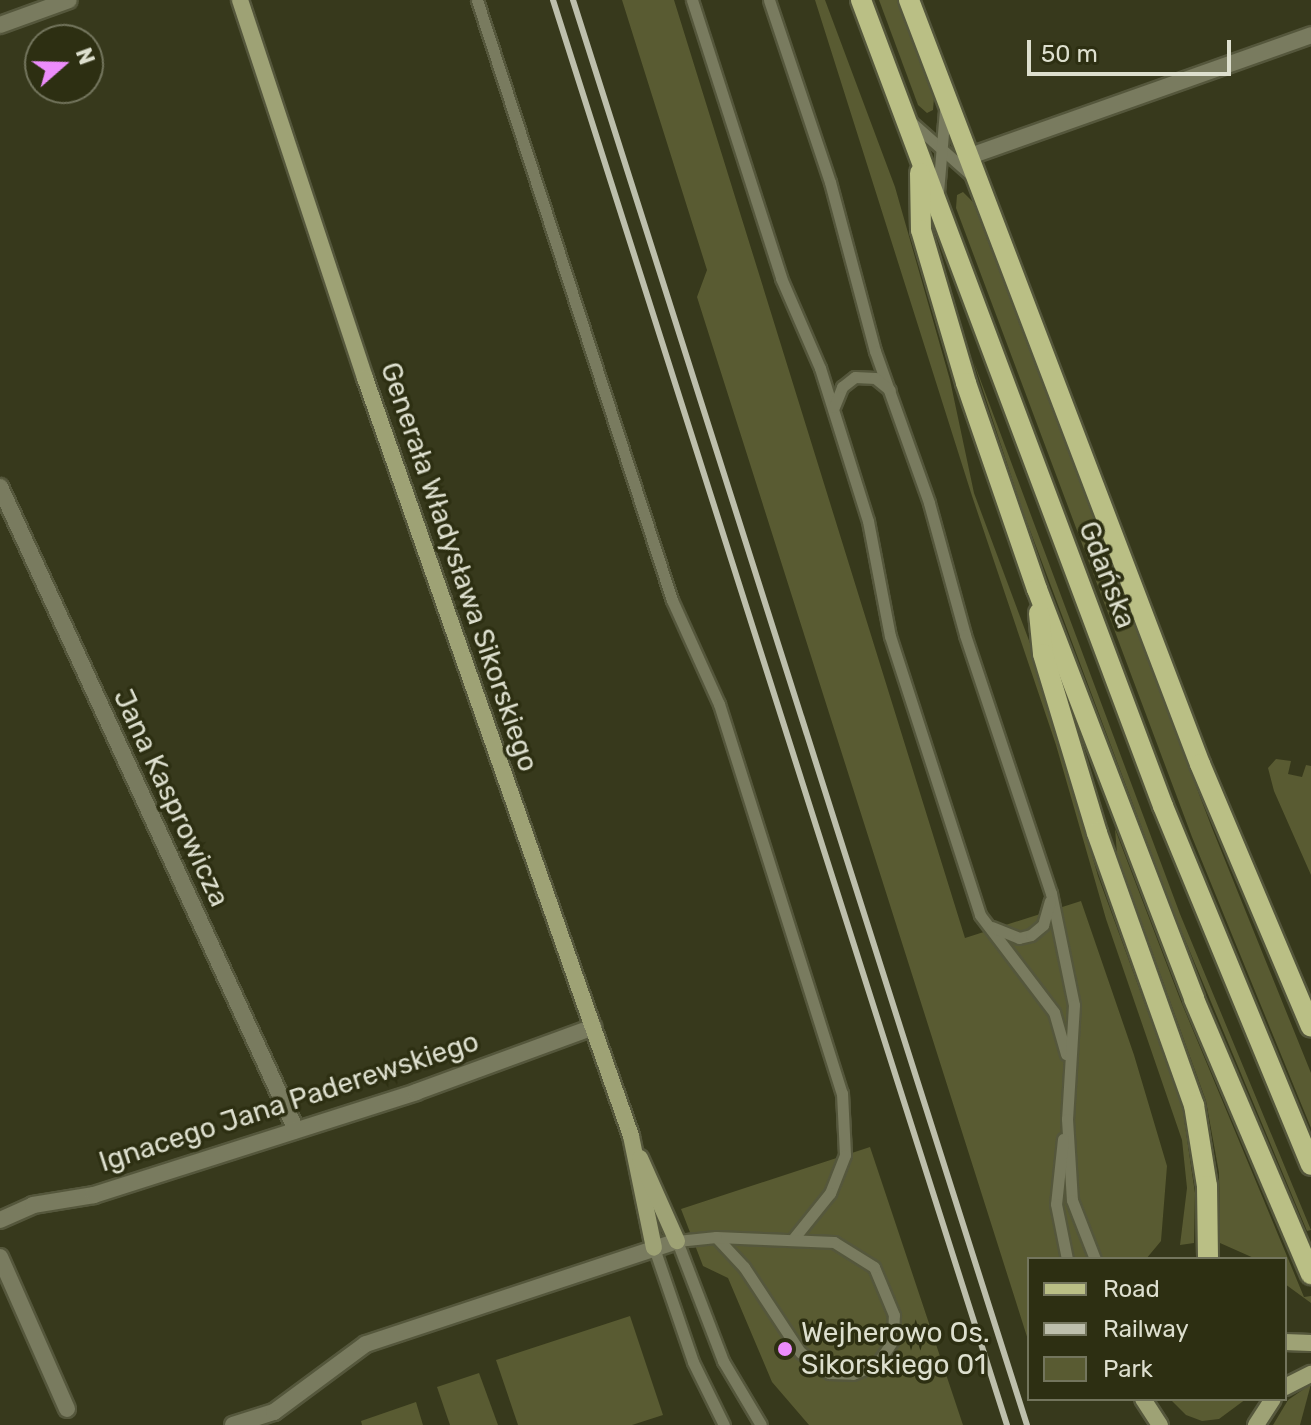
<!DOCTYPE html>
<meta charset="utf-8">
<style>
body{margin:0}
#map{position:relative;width:1311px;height:1425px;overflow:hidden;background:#37391c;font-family:Rubik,sans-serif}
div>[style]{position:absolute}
.green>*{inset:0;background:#595b32}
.roads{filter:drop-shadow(2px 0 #55573c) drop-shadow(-2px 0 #55573c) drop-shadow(0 2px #55573c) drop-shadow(0 -2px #55573c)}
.lane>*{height:11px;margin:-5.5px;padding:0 5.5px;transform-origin:5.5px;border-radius:5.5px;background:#797b5f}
.street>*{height:16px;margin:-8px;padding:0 8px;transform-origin:8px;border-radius:8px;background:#797b5f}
.secondary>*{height:16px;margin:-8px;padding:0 8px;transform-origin:8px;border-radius:8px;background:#9ea275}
.primary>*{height:20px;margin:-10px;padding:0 10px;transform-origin:10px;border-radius:10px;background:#babf85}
.rail>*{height:6px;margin:-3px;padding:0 3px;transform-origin:3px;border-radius:3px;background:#bdbfac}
.dots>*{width:22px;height:22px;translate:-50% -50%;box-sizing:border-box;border:4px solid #2d2f12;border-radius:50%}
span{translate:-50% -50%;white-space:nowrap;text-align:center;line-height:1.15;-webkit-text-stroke:7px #2d2f12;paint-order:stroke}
.street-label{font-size:28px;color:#dddfce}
.poi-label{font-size:28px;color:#dddfce}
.left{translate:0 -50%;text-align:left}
.legend{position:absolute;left:1027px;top:1257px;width:260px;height:144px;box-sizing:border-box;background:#2d2f12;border:2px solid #73755d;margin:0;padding:10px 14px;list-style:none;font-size:24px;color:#dddfce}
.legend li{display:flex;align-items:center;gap:16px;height:40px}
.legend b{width:40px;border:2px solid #73755d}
.north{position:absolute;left:24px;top:24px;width:80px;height:80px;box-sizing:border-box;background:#2d2f12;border:2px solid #73755d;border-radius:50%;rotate:70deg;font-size:22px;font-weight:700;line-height:32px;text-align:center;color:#dddfce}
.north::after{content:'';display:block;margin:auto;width:28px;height:36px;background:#ec8cfb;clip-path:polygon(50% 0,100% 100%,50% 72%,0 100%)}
.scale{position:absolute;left:1027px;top:40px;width:204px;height:36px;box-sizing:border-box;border:4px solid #dddfce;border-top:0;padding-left:10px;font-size:24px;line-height:28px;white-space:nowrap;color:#dddfce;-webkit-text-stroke:6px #2d2f12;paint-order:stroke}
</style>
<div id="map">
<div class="green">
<div style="clip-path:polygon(622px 0,674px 0,965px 938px,1081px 901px,1134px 1055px,1167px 1166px,1161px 1241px,1146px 1259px,1029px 1259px,1029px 1343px,697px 297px,707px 270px)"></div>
<div style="clip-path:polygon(815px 0,825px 0,895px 187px,950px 380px,974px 493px,1037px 662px,1098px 876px,1182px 1105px,1195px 1193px,1194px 1243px,1180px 1245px,1187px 1188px,1182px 1140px,1106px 919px,1056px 745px,972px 496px)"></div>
<div style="clip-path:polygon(879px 0,898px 0,934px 98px,933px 110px,927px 113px,918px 105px)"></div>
<div style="clip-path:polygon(963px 192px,973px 202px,1212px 828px,1311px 1073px,1311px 1128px,1192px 837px,956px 208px,957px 195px)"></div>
<div style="clip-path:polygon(973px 360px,1180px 914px,1311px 1230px,1307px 1231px,1175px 916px,1022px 509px)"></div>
<div style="clip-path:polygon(1276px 759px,1291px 761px,1288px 774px,1302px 777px,1306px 765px,1311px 766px,1311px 875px,1274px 791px,1268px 768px)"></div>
<div style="clip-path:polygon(1115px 829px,1180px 999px,1304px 1297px,1311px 1296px,1311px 1303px,1285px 1284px,1285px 1259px,1256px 1259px,1220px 1243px,1219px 1173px,1206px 1101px,1117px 854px)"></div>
<div style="clip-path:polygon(870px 1147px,963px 1425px,809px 1425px,772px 1382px,728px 1278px,703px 1266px,681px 1209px)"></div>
<div style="clip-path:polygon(630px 1316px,663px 1415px,632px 1425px,518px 1425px,496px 1360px)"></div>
<div style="clip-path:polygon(479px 1373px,498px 1425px,450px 1425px,437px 1387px)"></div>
<div style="clip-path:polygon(1311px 1384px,1300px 1425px,1273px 1425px,1288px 1400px)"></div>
<div style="clip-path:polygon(1170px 1399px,1246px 1399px,1219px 1419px,1202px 1421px,1186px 1415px)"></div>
<div style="clip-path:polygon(416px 1402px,423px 1425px,362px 1425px,361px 1421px)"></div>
</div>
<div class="roads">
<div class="lane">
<div style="left:477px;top:0;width:631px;rotate:72deg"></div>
<div style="left:672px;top:600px;width:114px;rotate:65.7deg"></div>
<div style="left:719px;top:704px;width:408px;rotate:72.5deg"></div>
<div style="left:842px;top:1093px;width:62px;rotate:87.2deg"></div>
<div style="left:845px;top:1155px;width:41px;rotate:111.5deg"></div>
<div style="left:830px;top:1193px;width:59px;rotate:128.8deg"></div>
<div style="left:692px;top:0;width:292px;rotate:72.2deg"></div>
<div style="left:781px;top:278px;width:98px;rotate:66.6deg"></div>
<div style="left:820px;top:368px;width:160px;rotate:72.6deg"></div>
<div style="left:868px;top:521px;width:117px;rotate:79.2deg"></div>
<div style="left:890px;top:636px;width:293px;rotate:72.1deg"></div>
<div style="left:980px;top:915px;width:122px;rotate:52.7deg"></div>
<div style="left:1054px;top:1012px;width:44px;rotate:74.1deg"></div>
<div style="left:769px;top:0;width:192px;rotate:71.5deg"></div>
<div style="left:830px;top:182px;width:175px;rotate:75.1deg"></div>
<div style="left:875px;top:351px;width:161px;rotate:70.4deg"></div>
<div style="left:929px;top:503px;width:137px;rotate:74.7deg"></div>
<div style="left:965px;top:635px;width:272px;rotate:71.6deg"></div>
<div style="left:1051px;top:893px;width:114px;rotate:78.4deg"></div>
<div style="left:1074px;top:1005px;width:114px;rotate:93.5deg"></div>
<div style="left:1067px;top:1119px;width:81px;rotate:86.5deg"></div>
<div style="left:1072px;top:1200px;width:63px;rotate:68.7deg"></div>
<div style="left:909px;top:120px;width:83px;rotate:41.6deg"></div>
<div style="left:938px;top:192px;width:82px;rotate:-85.1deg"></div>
<div style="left:834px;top:407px;width:22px;rotate:-68deg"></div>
<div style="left:842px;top:387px;width:16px;rotate:-38deg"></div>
<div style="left:855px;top:377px;width:20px;rotate:3deg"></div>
<div style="left:875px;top:378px;width:19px;rotate:39deg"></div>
<div style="left:992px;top:927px;width:29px;rotate:22deg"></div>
<div style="left:1019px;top:938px;width:12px;rotate:-14deg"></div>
<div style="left:1031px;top:935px;width:16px;rotate:-40deg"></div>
<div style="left:1043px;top:925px;width:25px;rotate:-74deg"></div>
<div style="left:1063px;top:1139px;width:65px;rotate:96.1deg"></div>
<div style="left:1056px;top:1204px;width:56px;rotate:78.7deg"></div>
<div style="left:716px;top:1237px;width:41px;rotate:47deg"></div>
<div style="left:744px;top:1267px;width:102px;rotate:56.6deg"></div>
<div style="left:800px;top:1352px;width:36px;rotate:36deg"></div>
<div style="left:829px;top:1373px;width:24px;rotate:2deg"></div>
<div style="left:853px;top:1374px;width:26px;rotate:-23deg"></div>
<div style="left:877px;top:1364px;width:29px;rotate:-56deg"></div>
<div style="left:893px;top:1340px;width:25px;rotate:-88deg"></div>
<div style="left:894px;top:1315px;width:52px;rotate:-112.6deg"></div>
<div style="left:874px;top:1267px;width:47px;rotate:-148deg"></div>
<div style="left:834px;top:1242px;width:118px;rotate:-177.6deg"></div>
<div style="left:716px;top:1237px;width:39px;rotate:174deg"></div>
<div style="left:677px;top:1241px;width:129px;rotate:69deg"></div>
<div style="left:723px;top:1361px;width:74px;rotate:59.3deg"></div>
<div style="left:654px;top:1248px;width:120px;rotate:71.1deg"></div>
<div style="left:693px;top:1362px;width:70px;rotate:63.8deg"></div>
</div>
<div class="street">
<div style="left:0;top:25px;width:73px;rotate:-19.9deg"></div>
<div style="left:970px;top:156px;width:362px;rotate:-19.5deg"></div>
<div style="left:0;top:487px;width:708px;rotate:65.28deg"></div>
<div style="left:0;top:1220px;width:36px;rotate:-24deg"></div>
<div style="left:33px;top:1205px;width:62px;rotate:-9.3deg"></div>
<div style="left:94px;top:1195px;width:338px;rotate:-17.7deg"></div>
<div style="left:416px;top:1092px;width:189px;rotate:-20.1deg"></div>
<div style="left:0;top:1257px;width:166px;rotate:66.2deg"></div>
<div style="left:233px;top:1425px;width:43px;rotate:-17.6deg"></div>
<div style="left:274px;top:1412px;width:114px;rotate:-36.5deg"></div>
<div style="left:366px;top:1344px;width:328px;rotate:-18.3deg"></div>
</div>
<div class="secondary">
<div style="left:240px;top:0;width:398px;rotate:71.7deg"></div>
<div style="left:365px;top:378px;width:803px;rotate:70.66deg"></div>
<div style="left:631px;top:1136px;width:114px;rotate:78.4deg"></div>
<div style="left:640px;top:1158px;width:91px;rotate:66deg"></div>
<div style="left:1285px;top:1342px;width:26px;rotate:2deg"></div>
<div style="left:1285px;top:1387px;width:29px;rotate:-27deg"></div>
<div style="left:1143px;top:1399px;width:31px;rotate:57deg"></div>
<div style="left:1256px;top:1425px;width:31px;rotate:-57deg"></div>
</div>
<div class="primary">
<div style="left:861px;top:0;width:861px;rotate:69.46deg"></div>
<div style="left:1163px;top:806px;width:388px;rotate:67.6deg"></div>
<div style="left:909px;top:0;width:818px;rotate:69.15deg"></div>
<div style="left:1200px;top:764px;width:285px;rotate:67.1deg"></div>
<div style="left:920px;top:173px;width:57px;rotate:89deg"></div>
<div style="left:921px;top:230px;width:159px;rotate:73.6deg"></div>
<div style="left:966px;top:383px;width:218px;rotate:71deg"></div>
<div style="left:1037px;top:589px;width:439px;rotate:69deg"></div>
<div style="left:1194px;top:999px;width:299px;rotate:67deg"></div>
<div style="left:1039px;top:613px;width:41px;rotate:84.4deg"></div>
<div style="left:1043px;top:654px;width:187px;rotate:73.2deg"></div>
<div style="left:1097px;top:833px;width:289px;rotate:70.4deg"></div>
<div style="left:1194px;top:1105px;width:82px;rotate:80.9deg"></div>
<div style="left:1207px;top:1186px;width:73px;rotate:89.2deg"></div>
</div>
</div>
<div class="rail">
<div style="left:553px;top:0;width:1496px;rotate:72.33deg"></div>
<div style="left:573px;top:0;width:1496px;rotate:72.33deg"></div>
</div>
<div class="dots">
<div style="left:785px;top:1349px;background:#ec8cfb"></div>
</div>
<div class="street-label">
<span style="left:459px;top:567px;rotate:71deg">Generała Władysława Sikorskiego</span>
<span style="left:1107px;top:575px;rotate:69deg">Gdańska</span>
<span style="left:171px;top:798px;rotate:65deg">Jana Kasprowicza</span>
<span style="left:289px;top:1102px;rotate:-18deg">Ignacego Jana Paderewskiego</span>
</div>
<div class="poi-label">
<span class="left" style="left:801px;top:1349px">Wejherowo Os.<br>Sikorskiego 01</span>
</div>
<ul class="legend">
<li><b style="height:10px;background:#babf85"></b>Road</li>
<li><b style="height:10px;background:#bdbfac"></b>Railway</li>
<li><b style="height:22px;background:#595b32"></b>Park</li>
</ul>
<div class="north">N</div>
<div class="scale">50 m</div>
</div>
